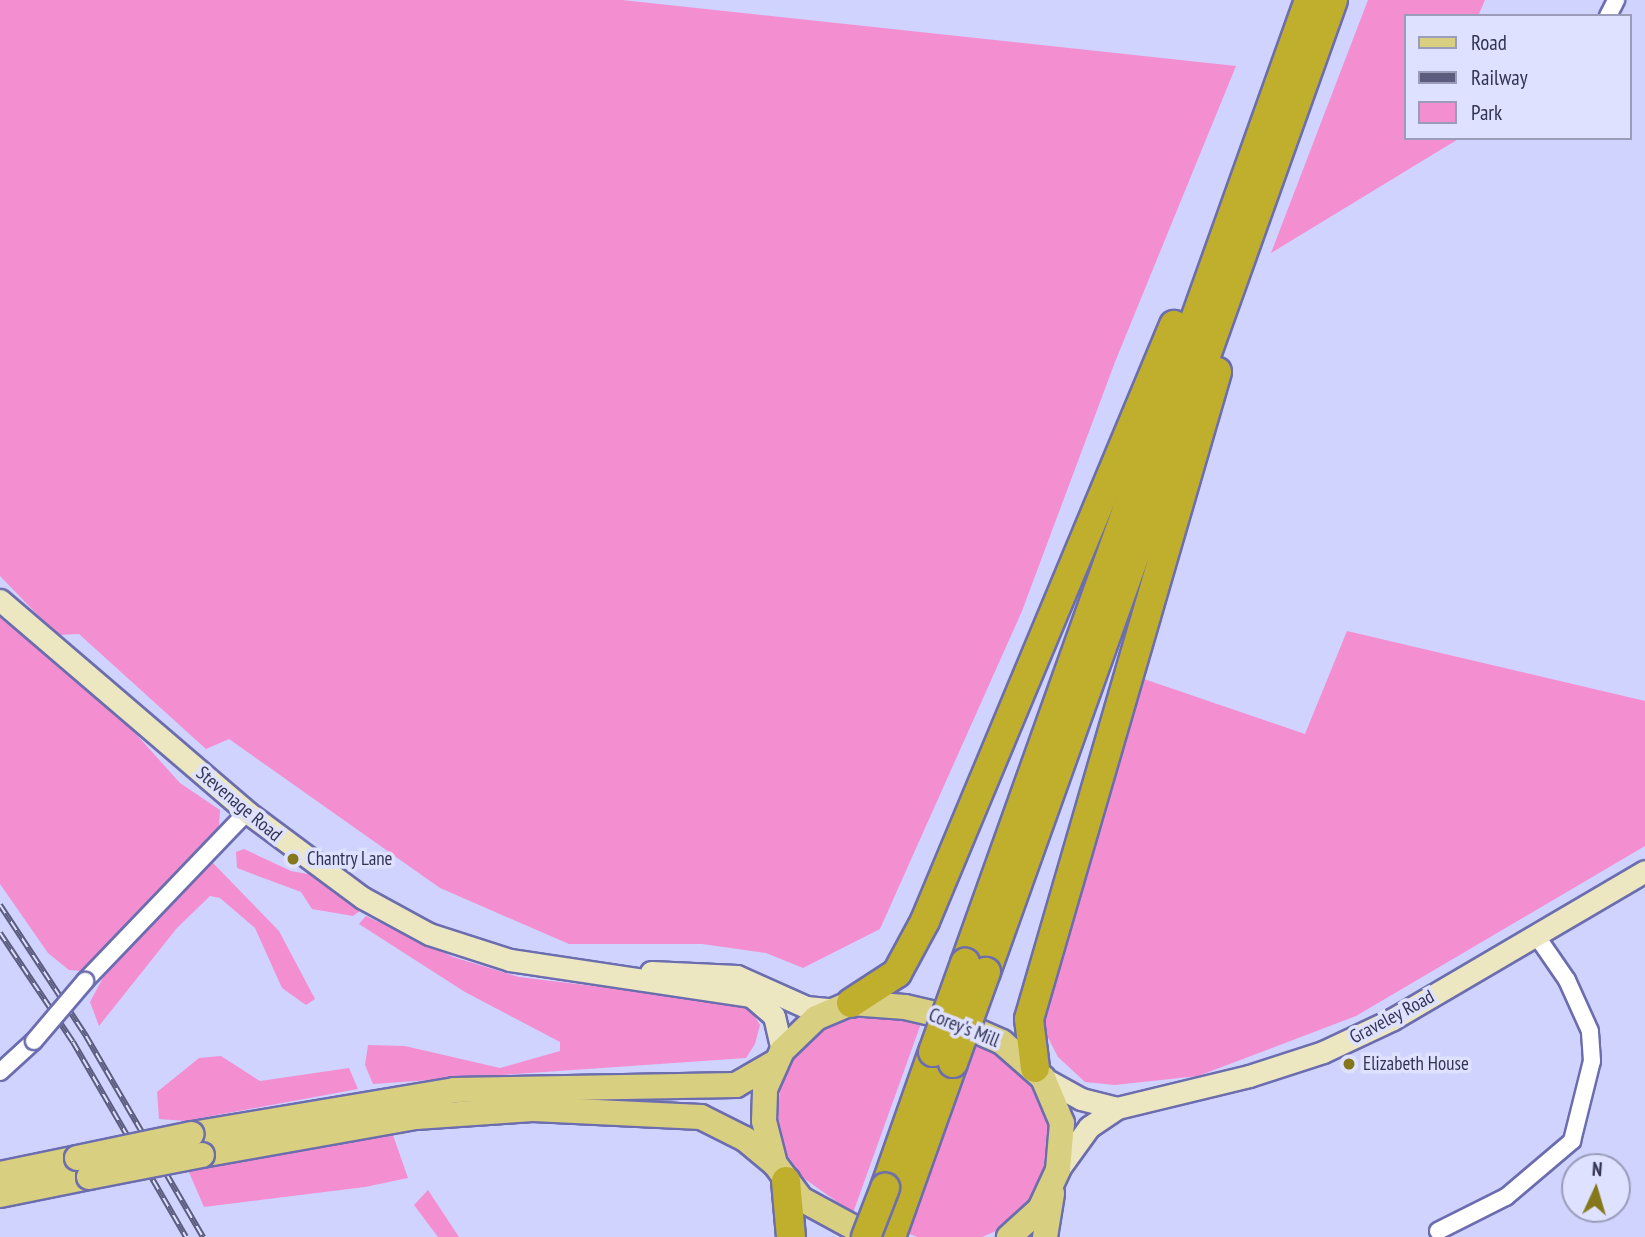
<!DOCTYPE html>
<style>
body{margin:0}
#map{position:relative;width:1645px;height:1237px;overflow:hidden;background:#cfd3fe;font-family:"PT Sans Narrow",sans-serif}
div>[style]{position:absolute}
.green>*{inset:0;background:#f38fd1}
.roads{filter:drop-shadow(2px 0 #6b6dae) drop-shadow(-2px 0 #6b6dae) drop-shadow(0 2px #6b6dae) drop-shadow(0 -2px #6b6dae)}
.street>*{height:16px;margin:-8px;padding:0 8px;transform-origin:8px;border-radius:8px;background:#fff}
.secondary>*{height:21px;margin:-10.5px;padding:0 10.5px;transform-origin:10.5px;border-radius:10.5px;background:#ece7c0}
.primary>*{height:24px;margin:-12px;padding:0 12px;transform-origin:12px;border-radius:12px;background:#d9cf81}
.highway>*{height:28px;margin:-14px;padding:0 14px;transform-origin:14px;border-radius:14px;background:#c0af2d}
.rail>*{height:6px;margin-top:-3px;transform-origin:0;background:repeating-linear-gradient(90deg,#dee1ff 0 10px,#5c5d7e 0 20px);box-sizing:border-box;border-block:2px solid #5c5d7e}
.bridges{filter:drop-shadow(2px 0 #6b6dae) drop-shadow(-2px 0 #6b6dae) drop-shadow(0 2px #6b6dae) drop-shadow(0 -2px #6b6dae)}
.street-bridge>*{height:16px;margin:-8px;padding:0 8px;transform-origin:8px;border-radius:8px;background:#fff}
.primary-bridge>*{height:24px;margin:-12px;padding:0 12px;transform-origin:12px;border-radius:12px;background:#d9cf81}
.highway-bridge>*{height:28px;margin:-14px;padding:0 14px;transform-origin:14px;border-radius:14px;background:#c0af2d}
.dots>*{width:19px;height:19px;translate:-50% -50%;box-sizing:border-box;border:4px solid #dee1ff;border-radius:50%}
span{translate:-50% -50%;white-space:nowrap;text-align:center;line-height:1.15;-webkit-text-stroke:7px #dee1ff;paint-order:stroke}
.street-label{font-size:19px;color:#333451}
.poi-label{font-size:19px;color:#333451}
.left{translate:0 -50%;text-align:left}
.legend{position:absolute;left:1404px;top:14px;width:228px;height:126px;box-sizing:border-box;background:#dee1ff;border:2px solid #9a9cb9;margin:0;padding:9px 12px;list-style:none;font-size:21px;color:#333451}
.legend li{display:flex;align-items:center;gap:14px;height:35px}
.legend b{width:35px;border:2px solid #9a9cb9}
.north{position:absolute;left:1561px;top:1153px;width:70px;height:70px;box-sizing:border-box;background:#dee1ff;border:2px solid #9a9cb9;border-radius:50%;rotate:4deg;font-size:19px;font-weight:700;line-height:28px;text-align:center;color:#333451}
.north::after{content:'';display:block;margin:auto;width:24px;height:32px;background:#85781c;clip-path:polygon(50% 0,100% 100%,50% 72%,0 100%)}
</style>
<div id="map">
<div class="green">
<div style="clip-path:polygon(0 0,622px 0,1236px 66px,1115px 362px,1022px 611px,880px 929px,803px 968px,766px 953px,702px 944px,569px 944px,440px 888px,229px 739px,206px 749px,79px 634px,57px 635px,0 576px)"></div>
<div style="clip-path:polygon(1368px 0,1485px 0,1478px 16px,1405px 16px,1405px 138px,1460px 138px,1271px 253px)"></div>
<div style="clip-path:polygon(0 616px,118px 714px,180px 783px,220px 810px,219px 826px,211px 838px,81px 971px,69px 970px,48px 953px,0 884px)"></div>
<div style="clip-path:polygon(1347px 631px,1645px 701px,1645px 846px,1356px 1016px,1198px 1076px,1115px 1085px,1085px 1082px,1058px 1057px,1043px 1028px,1144px 679px,1305px 734px)"></div>
<div style="clip-path:polygon(244px 849px,291px 871px,313px 875px,365px 907px,353px 916px,312px 909px,301px 892px,237px 868px,236px 852px)"></div>
<div style="clip-path:polygon(212px 862px,279px 931px,315px 999px,306px 1005px,282px 988px,255px 928px,220px 898px,210px 896px,177px 928px,99px 1026px,90px 1002px,112px 961px)"></div>
<div style="clip-path:polygon(366px 916px,453px 957px,519px 977px,735px 1003px,752px 1012px,760px 1025px,755px 1044px,746px 1058px,373px 1084px,365px 1065px,368px 1045px,405px 1046px,500px 1068px,560px 1051px,560px 1042px,465px 992px,359px 924px)"></div>
<div style="clip-path:polygon(845px 1015px,923px 1018px,853px 1213px,802px 1177px,786px 1153px,777px 1112px,781px 1084px,792px 1058px,809px 1037px)"></div>
<div style="clip-path:polygon(973px 1036px,1031px 1078px,1051px 1126px,1049px 1166px,1031px 1202px,1001px 1229px,982px 1237px,918px 1237px,903px 1232px)"></div>
<div style="clip-path:polygon(221px 1056px,260px 1081px,349px 1068px,358px 1089px,185px 1121px,159px 1119px,157px 1092px,199px 1058px)"></div>
<div style="clip-path:polygon(393px 1135px,408px 1178px,365px 1187px,204px 1207px,188px 1170px)"></div>
<div style="clip-path:polygon(428px 1190px,459px 1237px,438px 1237px,414px 1205px)"></div>
</div>
<div class="roads">
<div class="street">
<div style="left:1608px;top:16px;width:18px;rotate:-63deg"></div>
<div style="left:85px;top:981px;width:234px;rotate:-46.2deg"></div>
<div style="left:0;top:1072px;width:46px;rotate:-42.4deg"></div>
<div style="left:1438px;top:1231px;width:76px;rotate:-26.6deg"></div>
<div style="left:1506px;top:1197px;width:87px;rotate:-40.3deg"></div>
<div style="left:1572px;top:1141px;width:82px;rotate:-76deg"></div>
<div style="left:1592px;top:1061px;width:30px;rotate:-94deg"></div>
<div style="left:1590px;top:1031px;width:56px;rotate:-114.3deg"></div>
<div style="left:1567px;top:980px;width:55px;rotate:-124.6deg"></div>
</div>
<div class="secondary">
<div style="left:0;top:600px;width:326px;rotate:40.6deg"></div>
<div style="left:247px;top:812px;width:144px;rotate:36.6deg"></div>
<div style="left:363px;top:898px;width:75px;rotate:28.6deg"></div>
<div style="left:429px;top:934px;width:85px;rotate:17.8deg"></div>
<div style="left:510px;top:960px;width:244px;rotate:8.5deg"></div>
<div style="left:751px;top:996px;width:30px;rotate:41deg"></div>
<div style="left:774px;top:1016px;width:36px;rotate:77deg"></div>
<div style="left:651px;top:972px;width:86px;rotate:2.7deg"></div>
<div style="left:737px;top:976px;width:76px;rotate:24.2deg"></div>
<div style="left:806px;top:1007px;width:24px;rotate:5deg"></div>
<div style="left:1043px;top:1078px;width:43px;rotate:28.9deg"></div>
<div style="left:1081px;top:1099px;width:37px;rotate:14deg"></div>
<div style="left:1058px;top:1170px;width:53px;rotate:-54.2deg"></div>
<div style="left:1089px;top:1127px;width:34px;rotate:-34deg"></div>
<div style="left:1117px;top:1108px;width:136px;rotate:-13.6deg"></div>
<div style="left:1249px;top:1076px;width:78px;rotate:-18deg"></div>
<div style="left:1323px;top:1052px;width:77px;rotate:-25.2deg"></div>
<div style="left:1393px;top:1019px;width:292px;rotate:-30.4deg"></div>
</div>
<div class="primary">
<div style="left:192px;top:1134px;width:266px;rotate:-9.5deg"></div>
<div style="left:454px;top:1090px;width:282px;rotate:-1deg"></div>
<div style="left:736px;top:1085px;width:44px;rotate:-30.1deg"></div>
<div style="left:202px;top:1155px;width:217px;rotate:-10.1deg"></div>
<div style="left:416px;top:1117px;width:117px;rotate:-3.9deg"></div>
<div style="left:533px;top:1109px;width:168px;rotate:2.7deg"></div>
<div style="left:701px;top:1117px;width:49px;rotate:26.6deg"></div>
<div style="left:745px;top:1139px;width:38px;rotate:40deg"></div>
<div style="left:0;top:1174px;width:79px;rotate:-11.7deg"></div>
<div style="left:0;top:1195px;width:91px;rotate:-11.4deg"></div>
<div style="left:871px;top:1237px;width:80px;rotate:-151.5deg"></div>
<div style="left:801px;top:1199px;width:44px;rotate:-126.6deg"></div>
<div style="left:775px;top:1164px;width:44px;rotate:-104.3deg"></div>
<div style="left:764px;top:1121px;width:32px;rotate:-88deg"></div>
<div style="left:765px;top:1089px;width:42px;rotate:-65.9deg"></div>
<div style="left:782px;top:1051px;width:47px;rotate:-44.1deg"></div>
<div style="left:816px;top:1018px;width:38px;rotate:-23deg"></div>
<div style="left:851px;top:1003px;width:54px;rotate:4.2deg"></div>
<div style="left:905px;top:1007px;width:39px;rotate:13deg"></div>
<div style="left:943px;top:1016px;width:64px;rotate:23.8deg"></div>
<div style="left:1002px;top:1042px;width:55px;rotate:41.3deg"></div>
<div style="left:1043px;top:1078px;width:49px;rotate:67.1deg"></div>
<div style="left:1062px;top:1123px;width:47px;rotate:94.9deg"></div>
<div style="left:1058px;top:1170px;width:43px;rotate:114.8deg"></div>
<div style="left:1040px;top:1209px;width:42px;rotate:137.9deg"></div>
<div style="left:1045px;top:1237px;width:44px;rotate:-80.8deg"></div>
</div>
<div class="highway">
<div style="left:965px;top:963px;width:1023px;rotate:-70.34deg"></div>
<div style="left:986px;top:972px;width:1032px;rotate:-70.35deg"></div>
<div style="left:851px;top:1003px;width:55px;rotate:-33.1deg"></div>
<div style="left:897px;top:973px;width:59px;rotate:-61.7deg"></div>
<div style="left:925px;top:921px;width:646px;rotate:-67.33deg"></div>
<div style="left:1035px;top:1068px;width:49px;rotate:-97deg"></div>
<div style="left:1029px;top:1019px;width:674px;rotate:-73.8deg"></div>
<div style="left:786px;top:1181px;width:56px;rotate:84.9deg"></div>
<div style="left:885px;top:1188px;width:144px;rotate:-70.6deg"></div>
<div style="left:891px;top:1237px;width:185px;rotate:-70.4deg"></div>
</div>
</div>
<div class="rail">
<div style="left:0;top:905px;width:157px;rotate:56.7deg"></div>
<div style="left:86px;top:1036px;width:233px;rotate:59.8deg"></div>
<div style="left:0;top:933px;width:131px;rotate:56.2deg"></div>
<div style="left:73px;top:1042px;width:225px;rotate:59.9deg"></div>
</div>
<div class="bridges">
<div class="street-bridge">
<div style="left:34px;top:1041px;width:79px;rotate:-49.6deg"></div>
</div>
<div class="primary-bridge">
<div style="left:77px;top:1158px;width:117px;rotate:-11.8deg"></div>
<div style="left:89px;top:1177px;width:115px;rotate:-11deg"></div>
</div>
<div class="highway-bridge">
<div style="left:933px;top:1052px;width:95px;rotate:-70.2deg"></div>
<div style="left:953px;top:1063px;width:97px;rotate:-70.1deg"></div>
<div style="left:866px;top:1237px;width:53px;rotate:-68.8deg"></div>
</div>
</div>
<div class="dots">
<div style="left:293px;top:859px;background:#85781c"></div>
<div style="left:1349px;top:1064px;background:#85781c"></div>
</div>
<div class="street-label">
<span style="left:239px;top:804px;rotate:40deg">Stevenage Road</span>
<span style="left:1392px;top:1017px;rotate:-28deg">Graveley Road</span>
<span style="left:964px;top:1028px;rotate:22deg">Corey's Mill</span>
</div>
<div class="poi-label">
<span class="left" style="left:307px;top:859px">Chantry Lane</span>
<span class="left" style="left:1363px;top:1064px">Elizabeth House</span>
</div>
<ul class="legend">
<li><b style="height:9px;background:#d9cf81"></b>Road</li>
<li><b style="height:9px;background:#5c5d7e"></b>Railway</li>
<li><b style="height:19px;background:#f38fd1"></b>Park</li>
</ul>
<div class="north">N</div>
</div>
